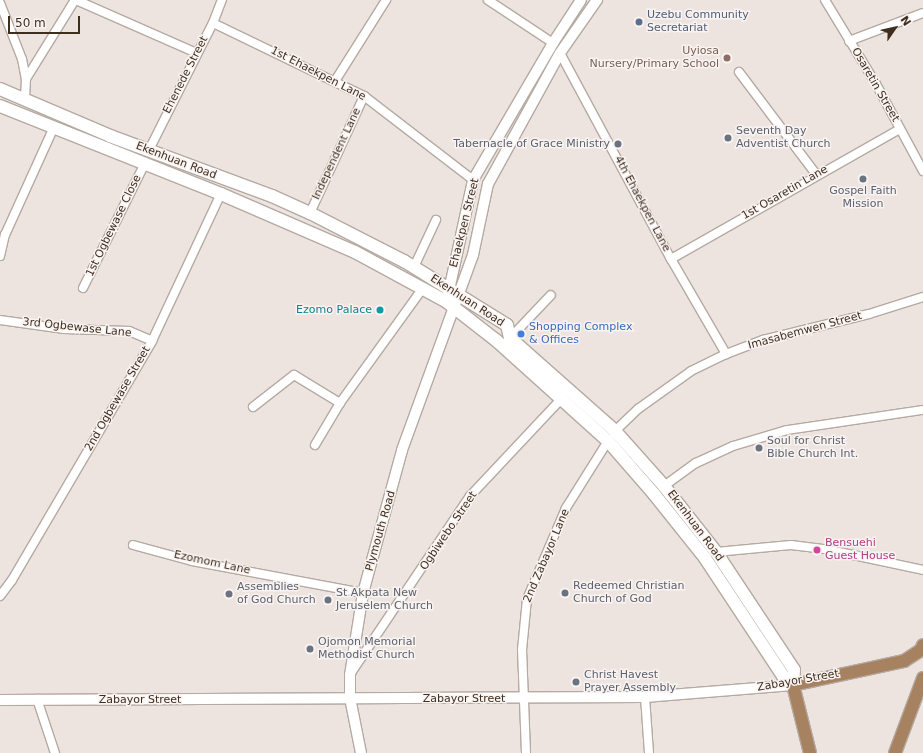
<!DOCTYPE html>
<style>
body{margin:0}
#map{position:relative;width:923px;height:753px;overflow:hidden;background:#ede4e0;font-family:"DejaVu Sans",sans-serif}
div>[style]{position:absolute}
.roads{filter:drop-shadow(1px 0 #b5aaa2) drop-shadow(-1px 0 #b5aaa2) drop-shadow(0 1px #b5aaa2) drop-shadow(0 -1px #b5aaa2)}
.minor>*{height:8px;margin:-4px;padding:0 4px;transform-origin:4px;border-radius:4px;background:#fff}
.tertiary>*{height:10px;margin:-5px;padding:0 5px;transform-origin:5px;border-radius:5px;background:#fff}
.secondary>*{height:12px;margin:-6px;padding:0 6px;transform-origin:6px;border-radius:6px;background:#fff}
.primary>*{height:12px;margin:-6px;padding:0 6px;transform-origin:6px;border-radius:6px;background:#a78260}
.dots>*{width:11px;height:11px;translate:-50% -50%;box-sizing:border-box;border:2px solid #f9f3f1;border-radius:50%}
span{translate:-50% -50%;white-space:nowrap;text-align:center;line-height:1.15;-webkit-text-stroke:3px #f9f3f1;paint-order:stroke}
.service-label{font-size:11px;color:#4e5e75}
.left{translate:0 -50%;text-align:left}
.education-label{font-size:11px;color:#785e54}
.right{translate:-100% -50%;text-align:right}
.street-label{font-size:11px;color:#3f2e1f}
.worship-label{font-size:11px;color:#5b616d}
.culture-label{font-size:11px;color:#0d838f}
.shop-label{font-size:11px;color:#366cbe}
.hotel-label{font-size:11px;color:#b23c85}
.north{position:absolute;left:875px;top:8px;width:40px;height:40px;-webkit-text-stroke:3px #f9f3f1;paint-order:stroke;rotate:56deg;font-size:11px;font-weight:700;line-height:16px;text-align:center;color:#3f2e1f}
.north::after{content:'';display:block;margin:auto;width:14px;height:18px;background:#3f2e1f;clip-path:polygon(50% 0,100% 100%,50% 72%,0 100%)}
.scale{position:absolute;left:8px;top:16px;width:72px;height:18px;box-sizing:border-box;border:2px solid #3f2e1f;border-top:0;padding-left:5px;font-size:12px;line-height:14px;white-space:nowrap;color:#3f2e1f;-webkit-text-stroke:3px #f9f3f1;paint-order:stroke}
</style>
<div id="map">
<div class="roads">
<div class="minor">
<div style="left:76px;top:0;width:132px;rotate:23.7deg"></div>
<div style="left:488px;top:0;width:78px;rotate:33.5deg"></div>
<div style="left:825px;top:0;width:98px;rotate:58.7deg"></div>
<div style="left:876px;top:84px;width:99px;rotate:61.6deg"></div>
<div style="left:0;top:3px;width:60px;rotate:68.6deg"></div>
<div style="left:22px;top:59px;width:20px;rotate:79deg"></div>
<div style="left:26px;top:79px;width:20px;rotate:93deg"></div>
<div style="left:213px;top:23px;width:168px;rotate:25.8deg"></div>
<div style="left:364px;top:96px;width:138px;rotate:37.6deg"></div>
<div style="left:849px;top:41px;width:79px;rotate:-20.7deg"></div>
<div style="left:560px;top:53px;width:234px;rotate:61.7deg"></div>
<div style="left:671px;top:259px;width:110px;rotate:59.9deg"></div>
<div style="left:739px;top:72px;width:128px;rotate:53deg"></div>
<div style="left:26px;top:79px;width:93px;rotate:-58.2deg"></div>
<div style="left:335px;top:81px;width:96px;rotate:-57.8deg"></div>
<div style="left:149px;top:150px;width:142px;rotate:-63.3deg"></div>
<div style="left:213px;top:23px;width:25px;rotate:-69deg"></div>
<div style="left:310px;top:213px;width:129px;rotate:-65.2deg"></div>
<div style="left:0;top:256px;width:22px;rotate:-77deg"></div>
<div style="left:5px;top:235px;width:119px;rotate:-65.6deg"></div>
<div style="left:671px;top:259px;width:263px;rotate:-29.6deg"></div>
<div style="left:414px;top:267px;width:52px;rotate:-64.9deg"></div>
<div style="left:83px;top:288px;width:140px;rotate:-63.6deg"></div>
<div style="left:0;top:320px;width:65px;rotate:8deg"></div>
<div style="left:64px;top:329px;width:65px;rotate:1.8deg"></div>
<div style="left:129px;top:331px;width:25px;rotate:23deg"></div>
<div style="left:510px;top:338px;width:59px;rotate:-46.4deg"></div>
<div style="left:253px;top:407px;width:52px;rotate:-38deg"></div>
<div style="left:294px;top:375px;width:54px;rotate:31.3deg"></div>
<div style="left:615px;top:431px;width:32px;rotate:-44deg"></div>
<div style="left:638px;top:409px;width:65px;rotate:-35.6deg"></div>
<div style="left:691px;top:371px;width:39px;rotate:-26deg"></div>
<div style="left:726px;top:354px;width:40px;rotate:-21deg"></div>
<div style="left:763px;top:340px;width:109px;rotate:-13.8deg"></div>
<div style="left:869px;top:314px;width:57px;rotate:-17.5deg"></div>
<div style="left:315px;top:445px;width:49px;rotate:-59.2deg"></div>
<div style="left:340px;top:403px;width:142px;rotate:-54.2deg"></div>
<div style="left:664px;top:486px;width:39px;rotate:-36deg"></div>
<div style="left:696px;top:463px;width:41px;rotate:-24.7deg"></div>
<div style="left:733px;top:446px;width:56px;rotate:-16.5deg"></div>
<div style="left:787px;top:430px;width:137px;rotate:-8.4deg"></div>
<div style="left:133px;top:545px;width:61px;rotate:15.2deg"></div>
<div style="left:192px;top:561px;width:174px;rotate:10.6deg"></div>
<div style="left:716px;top:552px;width:75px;rotate:-5.3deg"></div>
<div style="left:791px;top:545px;width:34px;rotate:7deg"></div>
<div style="left:825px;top:549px;width:100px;rotate:12.1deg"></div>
<div style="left:0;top:596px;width:20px;rotate:-53deg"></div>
<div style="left:12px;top:580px;width:277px;rotate:-59.6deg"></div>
<div style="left:152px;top:341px;width:162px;rotate:-64.9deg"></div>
<div style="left:351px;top:673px;width:213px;rotate:-56.1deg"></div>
<div style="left:470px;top:496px;width:134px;rotate:-46.8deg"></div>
<div style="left:645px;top:697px;width:56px;rotate:85.9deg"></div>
<div style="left:37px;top:699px;width:57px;rotate:71.6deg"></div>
<div style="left:526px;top:753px;width:103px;rotate:-92.2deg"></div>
<div style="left:522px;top:650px;width:51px;rotate:-84.4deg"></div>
<div style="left:527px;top:599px;width:99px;rotate:-66.8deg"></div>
<div style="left:566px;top:508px;width:79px;rotate:-57.9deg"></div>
</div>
<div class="tertiary">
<div style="left:448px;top:295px;width:118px;rotate:-77.7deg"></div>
<div style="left:473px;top:180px;width:159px;rotate:-59.7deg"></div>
<div style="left:553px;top:43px;width:51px;rotate:-56.9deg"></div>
<div style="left:0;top:700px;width:645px;rotate:-0.27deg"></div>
<div style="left:645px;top:697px;width:148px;rotate:-4.6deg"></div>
<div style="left:361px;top:753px;width:56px;rotate:-101.3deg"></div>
<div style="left:350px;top:698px;width:23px;rotate:-90deg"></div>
<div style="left:350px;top:675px;width:83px;rotate:-81deg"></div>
<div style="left:363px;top:593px;width:148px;rotate:-74.7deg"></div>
<div style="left:402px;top:450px;width:208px;rotate:-70deg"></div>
<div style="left:473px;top:255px;width:73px;rotate:-78.1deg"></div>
<div style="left:488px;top:184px;width:149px;rotate:-61.2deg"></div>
<div style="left:560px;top:53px;width:65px;rotate:-55.1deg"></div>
</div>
<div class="secondary">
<div style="left:0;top:89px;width:120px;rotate:23.1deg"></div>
<div style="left:110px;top:136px;width:173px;rotate:20.3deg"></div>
<div style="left:272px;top:196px;width:42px;rotate:24.1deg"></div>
<div style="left:310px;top:213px;width:106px;rotate:27.1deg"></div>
<div style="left:404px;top:261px;width:121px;rotate:31.9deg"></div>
<div style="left:507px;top:325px;width:13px;rotate:77deg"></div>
<div style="left:510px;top:338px;width:140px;rotate:41.5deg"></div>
<div style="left:615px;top:431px;width:74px;rotate:48.3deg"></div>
<div style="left:664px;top:486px;width:84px;rotate:51.8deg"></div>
<div style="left:716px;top:552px;width:141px;rotate:56.5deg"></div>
<div style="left:794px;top:670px;width:15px;rotate:94deg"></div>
<div style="left:0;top:106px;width:238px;rotate:21.7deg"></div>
<div style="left:221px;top:194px;width:146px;rotate:23.4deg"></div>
<div style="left:355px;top:252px;width:105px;rotate:28.5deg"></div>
<div style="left:447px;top:302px;width:63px;rotate:38deg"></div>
<div style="left:497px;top:341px;width:149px;rotate:42deg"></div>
<div style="left:608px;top:441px;width:70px;rotate:49deg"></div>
<div style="left:654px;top:494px;width:82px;rotate:51.4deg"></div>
<div style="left:705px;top:558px;width:141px;rotate:56.5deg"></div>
<div style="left:783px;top:676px;width:13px;rotate:42deg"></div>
</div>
<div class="primary">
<div style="left:810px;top:753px;width:70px;rotate:-104deg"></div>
<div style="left:793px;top:685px;width:114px;rotate:-12.2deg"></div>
<div style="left:904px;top:661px;width:20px;rotate:-33deg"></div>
<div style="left:921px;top:650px;width:5px;rotate:-68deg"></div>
<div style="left:895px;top:753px;width:80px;rotate:-69.5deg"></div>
</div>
</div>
<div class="dots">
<div style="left:639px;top:22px;background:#5c6f8a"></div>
<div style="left:727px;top:58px;background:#8d6e63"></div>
<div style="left:728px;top:138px;background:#6b7280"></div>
<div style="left:618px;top:144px;background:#6b7280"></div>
<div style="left:863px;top:179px;background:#6b7280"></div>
<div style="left:380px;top:310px;background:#0f9aa8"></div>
<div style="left:521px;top:334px;background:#3f7fe0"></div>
<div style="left:759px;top:448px;background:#6b7280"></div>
<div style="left:817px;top:550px;background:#d1479c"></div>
<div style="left:565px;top:593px;background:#6b7280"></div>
<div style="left:229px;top:594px;background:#6b7280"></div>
<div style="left:328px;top:600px;background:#6b7280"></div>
<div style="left:310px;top:649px;background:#6b7280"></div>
<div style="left:576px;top:682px;background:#6b7280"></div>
</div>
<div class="service-label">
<span class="left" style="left:647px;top:22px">Uzebu Community<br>Secretariat</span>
</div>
<div class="education-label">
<span class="right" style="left:719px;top:58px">Uyiosa<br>Nursery/Primary School</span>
</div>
<div class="street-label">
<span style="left:318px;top:74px;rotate:27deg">1st Ehaekpen Lane</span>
<span style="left:186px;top:75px;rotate:-63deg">Ehenede Street</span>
<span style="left:875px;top:85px;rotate:60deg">Osaretin Street</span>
<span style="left:337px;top:154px;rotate:-65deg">Independent Lane</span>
<span style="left:176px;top:161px;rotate:21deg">Ekenhuan Road</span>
<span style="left:785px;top:193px;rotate:-30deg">1st Osaretin Lane</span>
<span style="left:642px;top:204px;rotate:62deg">4th Ehaekpen Lane</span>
<span style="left:465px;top:223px;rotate:-76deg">Ehaekpen Street</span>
<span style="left:114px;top:226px;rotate:-64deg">1st Ogbewase Close</span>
<span style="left:467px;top:301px;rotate:33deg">Ekenhuan Road</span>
<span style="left:77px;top:328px;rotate:6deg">3rd Ogbewase Lane</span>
<span style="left:805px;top:331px;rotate:-15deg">Imasabemwen Street</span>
<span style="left:118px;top:399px;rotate:-60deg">2nd Ogbewase Street</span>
<span style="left:695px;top:526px;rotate:53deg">Ekenhuan Road</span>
<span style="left:381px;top:531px;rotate:-74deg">Plymouth Road</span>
<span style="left:449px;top:531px;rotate:-56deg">Ogbiwebo Street</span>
<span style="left:547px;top:556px;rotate:-67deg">2nd Zabayor Lane</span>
<span style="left:212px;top:563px;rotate:12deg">Ezomom Lane</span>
<span style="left:798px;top:681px;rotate:-10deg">Zabayor Street</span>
<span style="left:464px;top:699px">Zabayor Street</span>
<span style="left:140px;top:700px">Zabayor Street</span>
</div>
<div class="worship-label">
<span class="left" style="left:736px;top:138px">Seventh Day<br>Adventist Church</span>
<span class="right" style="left:610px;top:144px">Tabernacle of Grace Ministry</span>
<span style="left:863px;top:198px">Gospel Faith<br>Mission</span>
<span class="left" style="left:767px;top:448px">Soul for Christ<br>Bible Church Int.</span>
<span class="left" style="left:573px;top:593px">Redeemed Christian<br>Church of God</span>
<span class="left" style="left:237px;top:594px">Assemblies<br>of God Church</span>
<span class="left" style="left:336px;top:600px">St Akpata New<br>Jeruselem Church</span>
<span class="left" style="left:318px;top:649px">Ojomon Memorial<br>Methodist Church</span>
<span class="left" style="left:584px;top:682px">Christ Havest<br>Prayer Assembly</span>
</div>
<div class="culture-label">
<span class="right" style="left:372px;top:310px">Ezomo Palace</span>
</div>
<div class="shop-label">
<span class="left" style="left:529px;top:334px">Shopping Complex<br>&amp; Offices</span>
</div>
<div class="hotel-label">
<span class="left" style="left:825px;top:550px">Bensuehi<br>Guest House</span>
</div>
<div class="north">N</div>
<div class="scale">50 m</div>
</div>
